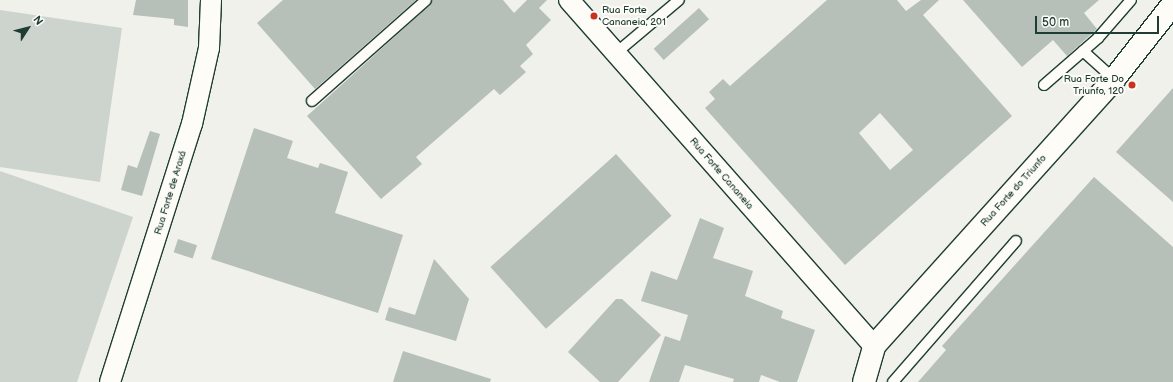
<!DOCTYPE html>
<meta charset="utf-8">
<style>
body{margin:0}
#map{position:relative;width:1173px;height:382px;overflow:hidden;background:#f0f1eb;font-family:"Balsamiq Sans",sans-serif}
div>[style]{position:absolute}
.green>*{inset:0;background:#cdd3cd}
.building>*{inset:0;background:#b6bfb8;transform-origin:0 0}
.roads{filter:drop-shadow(1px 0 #1f3d34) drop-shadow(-1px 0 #1f3d34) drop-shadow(0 1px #1f3d34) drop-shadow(0 -1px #1f3d34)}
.service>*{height:10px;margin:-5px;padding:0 5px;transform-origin:5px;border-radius:5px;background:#fdfcf7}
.minor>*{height:20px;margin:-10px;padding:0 10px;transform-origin:10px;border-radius:10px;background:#fdfcf7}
.tertiary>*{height:22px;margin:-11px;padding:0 11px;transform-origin:11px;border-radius:11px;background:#fdfcf7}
.dots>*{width:11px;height:11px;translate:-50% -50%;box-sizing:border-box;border:2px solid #fdfcf7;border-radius:50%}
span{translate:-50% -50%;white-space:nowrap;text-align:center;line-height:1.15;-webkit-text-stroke:4px #fdfcf7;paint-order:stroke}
.poi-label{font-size:10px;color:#1f3d34}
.left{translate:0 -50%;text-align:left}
.right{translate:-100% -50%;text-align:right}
.street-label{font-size:10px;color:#1f3d34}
.north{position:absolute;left:8px;top:8px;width:40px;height:40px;-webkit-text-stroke:3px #fdfcf7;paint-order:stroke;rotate:54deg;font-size:11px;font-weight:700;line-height:16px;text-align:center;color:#1f3d34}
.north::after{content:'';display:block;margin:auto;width:14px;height:18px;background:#1f3d34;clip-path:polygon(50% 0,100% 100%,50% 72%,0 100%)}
.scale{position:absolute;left:1035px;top:16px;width:124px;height:18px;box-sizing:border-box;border:2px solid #1f3d34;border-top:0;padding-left:5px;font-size:12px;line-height:14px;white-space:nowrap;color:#1f3d34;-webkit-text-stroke:3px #fdfcf7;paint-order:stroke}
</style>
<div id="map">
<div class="green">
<div style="clip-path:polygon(0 10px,122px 28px,100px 182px,0 167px)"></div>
<div style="clip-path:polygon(0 171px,133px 217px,77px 382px,0 382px)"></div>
</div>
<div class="building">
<div style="clip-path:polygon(136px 0,188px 0,188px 27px,174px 25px,174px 19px,133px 15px)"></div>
<div style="clip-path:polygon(283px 0,416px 0,315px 89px,257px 23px)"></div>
<div style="clip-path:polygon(432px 0,503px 0,514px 13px,527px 0,547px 0,539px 8px,551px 20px,526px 45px,533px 54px,520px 66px,526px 72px,500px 95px,494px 89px,416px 157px,422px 164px,381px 199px,307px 116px,430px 5px)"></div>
<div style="clip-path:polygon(evenodd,827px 0,897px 0,906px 11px,921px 0,939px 0,923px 15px,1012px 116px,845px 265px,705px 108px,715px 99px,709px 92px,723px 79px,730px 86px,827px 0,880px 113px,913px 150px,890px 170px,859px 133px,880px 113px)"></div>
<div style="clip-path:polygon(963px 0,1099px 0,1084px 13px,1097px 29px,1067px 56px,1053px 40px,1022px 67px)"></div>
<div style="left:699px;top:8px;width:15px;height:61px;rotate:48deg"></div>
<div style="clip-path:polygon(1173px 88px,1173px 202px,1116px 152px)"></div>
<div style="clip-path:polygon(254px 128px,293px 141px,287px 158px,318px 168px,320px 163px,348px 172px,335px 213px,403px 235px,378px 313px,211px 259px)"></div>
<div style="clip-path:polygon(150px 131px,160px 134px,142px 196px,121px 190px,128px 165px,137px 168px)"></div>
<div style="left:616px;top:154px;width:83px;height:169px;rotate:48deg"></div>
<div style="clip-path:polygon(1094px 177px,1173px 247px,1173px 382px,918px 382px,946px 350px,942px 346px)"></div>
<div style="clip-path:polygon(700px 218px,724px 228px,713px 258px,753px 271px,745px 296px,783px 311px,781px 318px,815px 330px,797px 382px,780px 382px,761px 375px,759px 382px,733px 382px,734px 379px,685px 365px,679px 382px,649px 382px,665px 336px,680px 341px,688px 315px,641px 301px,651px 271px,677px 280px)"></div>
<div style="left:178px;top:239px;width:20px;height:14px;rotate:18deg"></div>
<div style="clip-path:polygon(434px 259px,469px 299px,456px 341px,385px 320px,389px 307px,415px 315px)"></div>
<div style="clip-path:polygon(616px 299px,622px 299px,661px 335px,618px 382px,600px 382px,568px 352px)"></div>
<div style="clip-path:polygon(403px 351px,491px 379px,490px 382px,393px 382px)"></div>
</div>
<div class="roads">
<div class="service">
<div style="left:1083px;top:51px;width:42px;rotate:42.1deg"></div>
<div style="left:616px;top:53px;width:82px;rotate:-40.1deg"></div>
<div style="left:1044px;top:85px;width:72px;rotate:-41deg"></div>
<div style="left:1098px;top:38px;width:50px;rotate:-49deg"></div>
<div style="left:312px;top:101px;width:152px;rotate:-41.5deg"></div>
<div style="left:893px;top:382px;width:187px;rotate:-48.9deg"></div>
</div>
<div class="minor">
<div style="left:569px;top:0;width:461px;rotate:48.6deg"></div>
<div style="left:110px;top:382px;width:271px;rotate:-72.4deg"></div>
<div style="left:192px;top:124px;width:78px;rotate:-77.4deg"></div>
<div style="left:209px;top:48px;width:48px;rotate:-87.6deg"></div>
</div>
<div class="tertiary">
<div style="left:864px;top:382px;width:37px;rotate:-74deg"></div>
<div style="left:874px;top:346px;width:359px;rotate:-48deg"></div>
<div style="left:1114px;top:79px;width:95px;rotate:-51.8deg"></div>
</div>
</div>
<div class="dots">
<div style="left:594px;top:16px;background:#c8321e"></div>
<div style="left:1132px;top:85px;background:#c8321e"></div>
</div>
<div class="poi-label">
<span class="left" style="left:602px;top:16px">Rua Forte<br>Cananeia, 201</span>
<span class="right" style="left:1124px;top:85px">Rua Forte Do<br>Triunfo, 120</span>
</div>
<div class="street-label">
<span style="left:721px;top:174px;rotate:49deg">Rua Forte Cananeia</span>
<span style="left:1014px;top:191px;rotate:-48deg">Rua Forte do Triunfo</span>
<span style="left:171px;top:193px;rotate:-73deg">Rua Forte de Araxá</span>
</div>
<div class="north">N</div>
<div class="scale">50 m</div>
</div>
